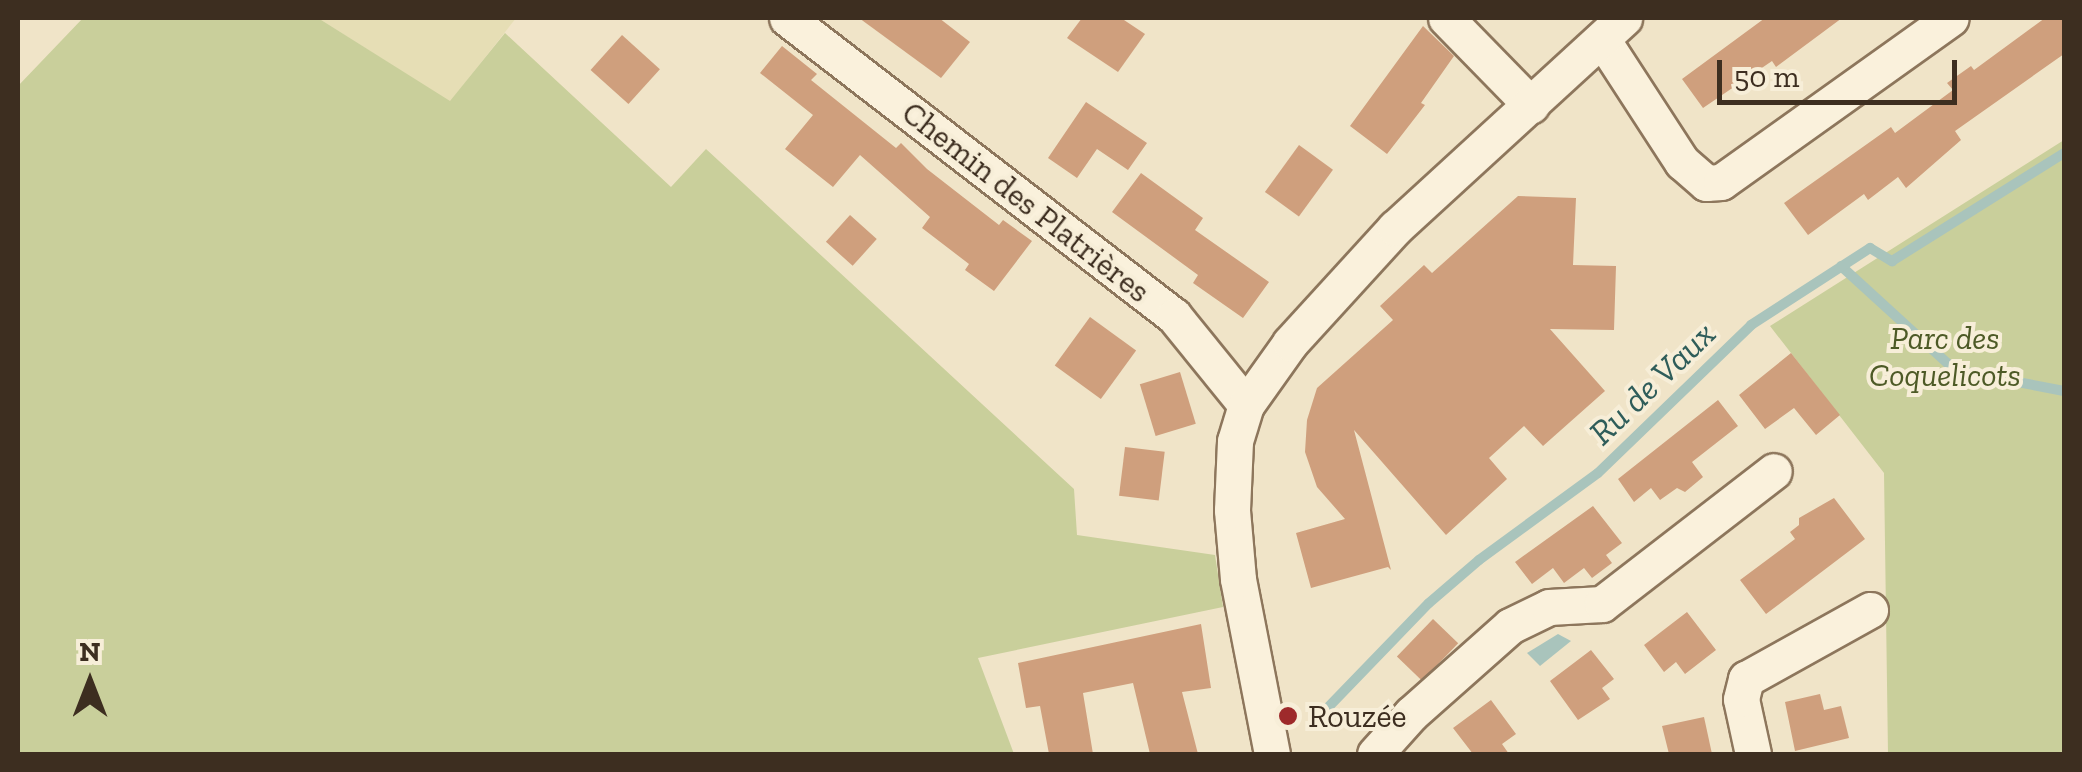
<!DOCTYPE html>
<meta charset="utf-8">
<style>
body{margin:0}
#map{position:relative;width:2082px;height:772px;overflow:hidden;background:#f0e4c8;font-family:"Zilla Slab",serif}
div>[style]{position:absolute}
.farmland>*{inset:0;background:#e6deb5}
.green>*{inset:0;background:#c9cf9b}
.water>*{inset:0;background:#a9c4bc}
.stream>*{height:10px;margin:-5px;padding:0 5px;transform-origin:5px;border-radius:5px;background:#a9c4bc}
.building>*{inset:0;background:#cf9f7d;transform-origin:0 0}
.roads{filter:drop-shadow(2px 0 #8d765c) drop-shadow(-2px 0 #8d765c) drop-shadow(0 2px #8d765c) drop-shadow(0 -2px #8d765c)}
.minor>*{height:35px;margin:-17.5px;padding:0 17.5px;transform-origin:17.5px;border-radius:17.5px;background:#faf1dc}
.dots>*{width:28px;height:28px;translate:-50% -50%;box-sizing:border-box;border:5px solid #f7eed8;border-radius:50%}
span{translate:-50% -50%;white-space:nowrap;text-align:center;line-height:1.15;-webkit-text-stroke:8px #f7eed8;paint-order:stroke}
.street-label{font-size:32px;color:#3d2e20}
.park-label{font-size:32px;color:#4d5a26;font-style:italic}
.poi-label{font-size:32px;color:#3d2e20}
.left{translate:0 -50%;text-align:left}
.water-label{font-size:35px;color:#2f5d5a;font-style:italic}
.frame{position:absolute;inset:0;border:20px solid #3d2e20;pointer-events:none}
.north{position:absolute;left:40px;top:632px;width:100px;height:100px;-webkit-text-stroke:8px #f7eed8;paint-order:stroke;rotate:0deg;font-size:28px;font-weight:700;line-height:40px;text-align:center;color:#3d2e20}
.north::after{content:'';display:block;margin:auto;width:35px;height:45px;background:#3d2e20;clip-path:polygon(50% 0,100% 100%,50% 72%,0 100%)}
.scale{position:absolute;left:1717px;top:60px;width:240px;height:45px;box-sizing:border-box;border:5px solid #3d2e20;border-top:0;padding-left:12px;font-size:30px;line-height:35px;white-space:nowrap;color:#3d2e20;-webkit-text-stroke:8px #f7eed8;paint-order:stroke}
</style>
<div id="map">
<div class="farmland">
<div style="clip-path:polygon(318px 18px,516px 18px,450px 102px)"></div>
</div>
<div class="green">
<div style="clip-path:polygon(83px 18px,318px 18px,450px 101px,505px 33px,671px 187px,706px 149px,1074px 489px,1077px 535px,1215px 555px,1223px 607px,978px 658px,1014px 754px,18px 754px,18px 86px)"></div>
<div style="clip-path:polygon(2064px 140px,2064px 754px,1888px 754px,1884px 473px,1770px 326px)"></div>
</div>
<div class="water">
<div style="clip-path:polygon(1558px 634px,1571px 641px,1540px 666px,1527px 653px)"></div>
</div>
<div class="stream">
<div style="left:1841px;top:266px;width:154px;rotate:42.4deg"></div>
<div style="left:1955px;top:370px;width:111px;rotate:10.9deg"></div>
<div style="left:1312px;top:724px;width:168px;rotate:-46deg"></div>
<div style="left:1429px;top:603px;width:66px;rotate:-40.7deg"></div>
<div style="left:1479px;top:560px;width:147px;rotate:-36.2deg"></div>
<div style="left:1598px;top:473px;width:213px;rotate:-44deg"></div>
<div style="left:1751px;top:325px;width:142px;rotate:-32.9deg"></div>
<div style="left:1870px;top:248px;width:26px;rotate:31deg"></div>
<div style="left:1892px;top:261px;width:203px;rotate:-32.1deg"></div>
</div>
<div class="building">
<div style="clip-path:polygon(859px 18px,939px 18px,970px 42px,941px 78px)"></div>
<div style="clip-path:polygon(1082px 18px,1121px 18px,1145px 34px,1118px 72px,1067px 38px)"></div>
<div style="clip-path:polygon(1765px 18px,1842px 18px,1776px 67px,1772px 61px,1703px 108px,1682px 79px)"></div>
<div style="clip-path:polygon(2045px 18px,2064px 18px,2064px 54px,1955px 131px,1961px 140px,1906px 188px,1898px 177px,1868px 200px,1864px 194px,1808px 235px,1784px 203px,1891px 127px,1895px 133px,1953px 90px,1947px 83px,1971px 66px,1974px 70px)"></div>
<div style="clip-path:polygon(1423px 26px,1454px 56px,1421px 103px,1425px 105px,1387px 154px,1350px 126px)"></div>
<div style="left:622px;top:35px;width:51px;height:47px;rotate:42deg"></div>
<div style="clip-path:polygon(782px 46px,817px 74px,811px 80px,896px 148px,901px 143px,927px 169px,999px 225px,1003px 220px,1032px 241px,994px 291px,965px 270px,969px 264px,922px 228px,930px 217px,860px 155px,833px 187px,785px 149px,813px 115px,760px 73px)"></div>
<div style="clip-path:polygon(1086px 102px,1147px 143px,1128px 170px,1097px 149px,1077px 178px,1048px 158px)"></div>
<div style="left:1299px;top:145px;width:42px;height:58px;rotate:36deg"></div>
<div style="clip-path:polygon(1141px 173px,1203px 218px,1195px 230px,1269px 282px,1243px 318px,1193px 283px,1198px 275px,1112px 212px)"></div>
<div style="clip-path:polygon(1518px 196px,1576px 198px,1573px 265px,1616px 266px,1614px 330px,1550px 329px,1605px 391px,1543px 446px,1524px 426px,1489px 458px,1507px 479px,1446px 535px,1354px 430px,1391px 570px,1388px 567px,1311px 588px,1296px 533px,1345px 519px,1317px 487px,1305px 452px,1307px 420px,1317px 388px,1393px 320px,1380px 306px,1424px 265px,1432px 273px)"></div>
<div style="left:850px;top:215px;width:36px;height:36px;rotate:42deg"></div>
<div style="left:1090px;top:317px;width:57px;height:60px;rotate:36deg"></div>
<div style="clip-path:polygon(1791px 353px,1840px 415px,1816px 435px,1794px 408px,1765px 429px,1739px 395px)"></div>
<div style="left:1180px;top:372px;width:54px;height:42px;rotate:73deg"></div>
<div style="clip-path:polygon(1718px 400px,1738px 426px,1692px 462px,1703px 477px,1685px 492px,1677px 488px,1660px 500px,1651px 488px,1634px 502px,1618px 479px)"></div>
<div style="left:1125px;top:447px;width:40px;height:49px;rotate:7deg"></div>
<div style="clip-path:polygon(1834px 498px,1865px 539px,1766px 614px,1740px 580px,1795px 539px,1790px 532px,1799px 525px,1799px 518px)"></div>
<div style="clip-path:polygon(1593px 506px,1622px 543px,1606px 555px,1612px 563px,1592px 578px,1584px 568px,1564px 583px,1553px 568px,1532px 584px,1515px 562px)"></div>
<div style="clip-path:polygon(1687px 612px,1716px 650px,1685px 674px,1676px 662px,1664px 672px,1644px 645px)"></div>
<div style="left:1433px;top:619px;width:35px;height:52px;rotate:44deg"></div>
<div style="clip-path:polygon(1201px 624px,1211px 688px,1182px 692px,1198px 754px,1150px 754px,1133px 683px,1083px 693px,1093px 754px,1049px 754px,1040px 706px,1026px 708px,1018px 663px)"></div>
<div style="clip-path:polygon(1591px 650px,1614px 679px,1602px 688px,1610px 699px,1578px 720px,1550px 681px)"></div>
<div style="clip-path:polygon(1820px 694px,1824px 710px,1841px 706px,1849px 738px,1795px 751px,1785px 702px)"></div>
<div style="clip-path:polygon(1491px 700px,1516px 734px,1502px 744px,1509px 754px,1473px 754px,1453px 728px)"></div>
<div style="clip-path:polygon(1704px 717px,1712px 754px,1669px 754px,1662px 726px)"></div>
</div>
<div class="roads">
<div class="minor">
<div style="left:787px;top:18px;width:488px;rotate:37.6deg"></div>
<div style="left:1174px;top:316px;width:114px;rotate:51deg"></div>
<div style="left:1446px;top:18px;width:122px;rotate:45.7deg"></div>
<div style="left:1602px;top:39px;width:147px;rotate:57deg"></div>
<div style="left:1682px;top:162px;width:32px;rotate:41deg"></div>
<div style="left:1706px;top:183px;width:15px;rotate:-4deg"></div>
<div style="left:1721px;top:182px;width:282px;rotate:-35.5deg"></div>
<div style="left:1272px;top:754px;width:178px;rotate:-101deg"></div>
<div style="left:1238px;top:579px;width:69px;rotate:-95deg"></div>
<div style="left:1232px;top:510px;width:69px;rotate:-87.5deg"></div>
<div style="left:1235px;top:441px;width:38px;rotate:-73deg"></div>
<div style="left:1246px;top:405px;width:76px;rotate:-54.6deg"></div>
<div style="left:1290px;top:343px;width:156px;rotate:-47.6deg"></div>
<div style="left:1395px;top:228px;width:311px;rotate:-42.5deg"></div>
<div style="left:1375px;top:754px;width:54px;rotate:-48deg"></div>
<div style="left:1411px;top:714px;width:132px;rotate:-41.6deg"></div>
<div style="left:1510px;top:626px;width:43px;rotate:-26deg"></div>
<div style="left:1549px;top:607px;width:53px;rotate:-3.2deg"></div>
<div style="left:1602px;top:604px;width:217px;rotate:-37.7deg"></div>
<div style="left:1753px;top:754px;width:56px;rotate:-102.3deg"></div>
<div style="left:1741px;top:699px;width:21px;rotate:-76deg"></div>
<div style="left:1746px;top:679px;width:142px;rotate:-29.1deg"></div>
</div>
</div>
<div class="dots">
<div style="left:1288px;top:716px;background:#9e2a2b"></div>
</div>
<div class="street-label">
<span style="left:1026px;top:202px;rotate:38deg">Chemin des Platrières</span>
</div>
<div class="park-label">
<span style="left:1945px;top:357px">Parc des<br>Coquelicots</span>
</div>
<div class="poi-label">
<span class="left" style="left:1308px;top:716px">Rouzée</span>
</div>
<div class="water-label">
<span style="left:1652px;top:383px;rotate:-44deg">Ru de Vaux</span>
</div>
<div class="frame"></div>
<div class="north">N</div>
<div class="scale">50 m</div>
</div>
